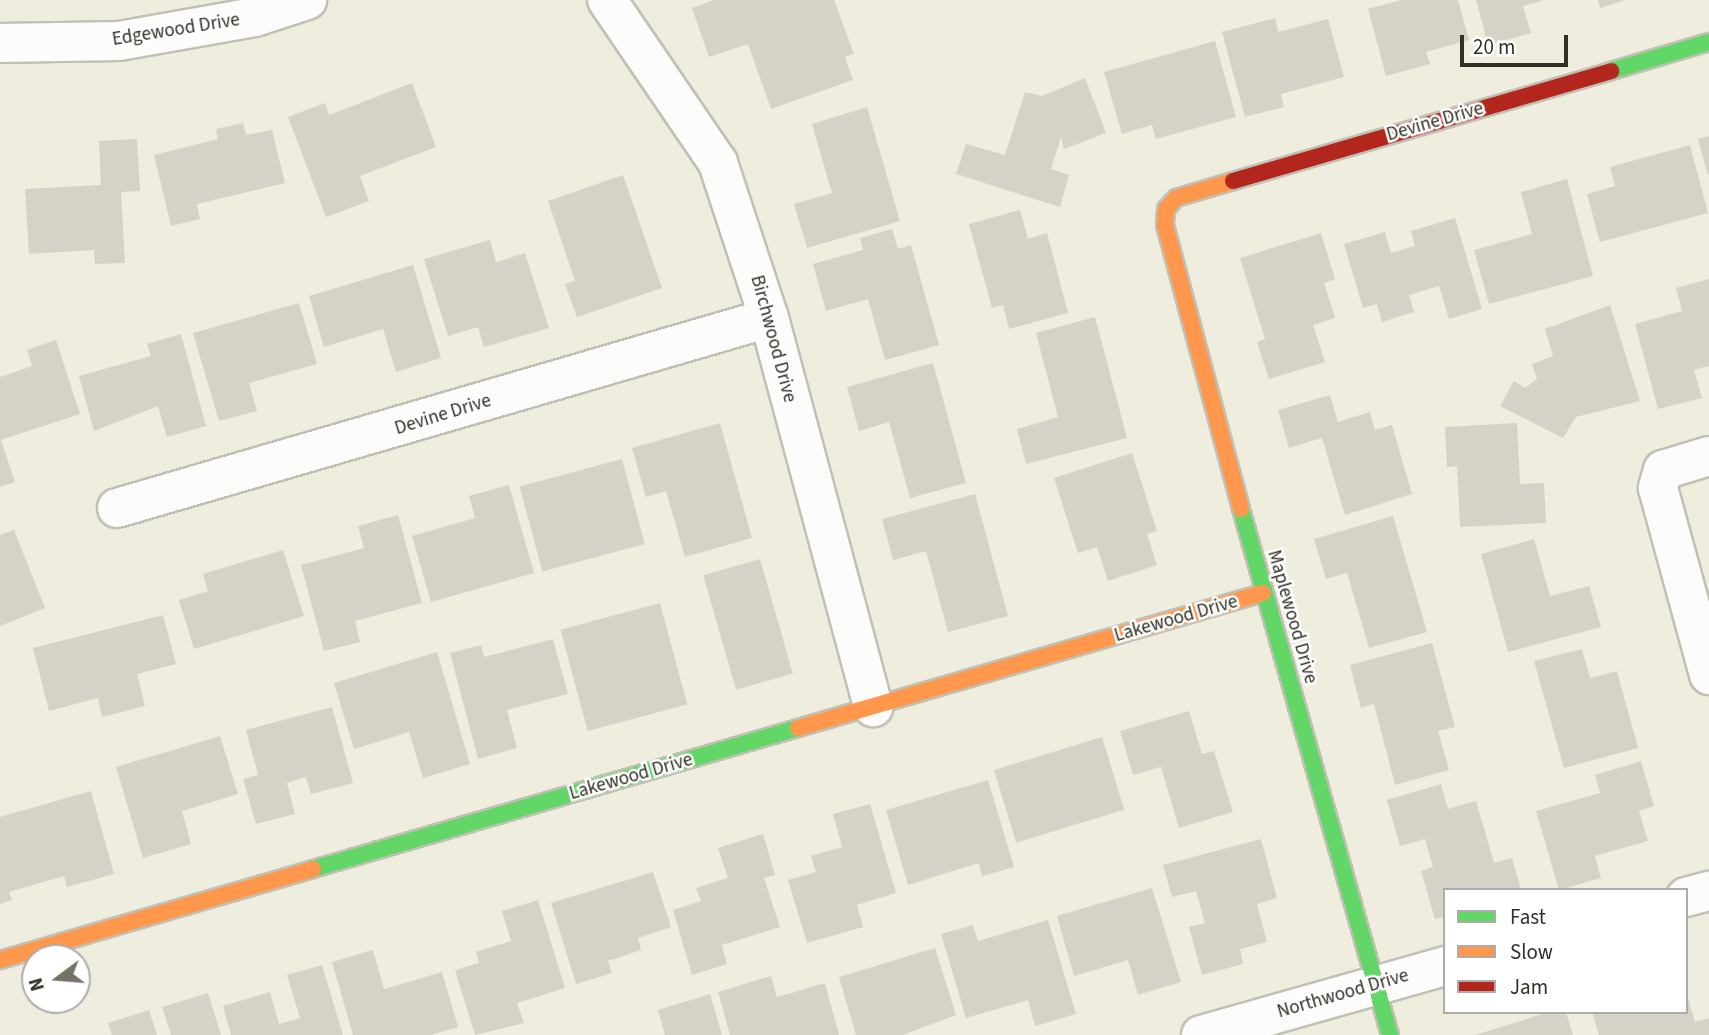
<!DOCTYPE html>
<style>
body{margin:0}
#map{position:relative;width:1709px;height:1035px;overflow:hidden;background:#efedde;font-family:"Source Sans 3",sans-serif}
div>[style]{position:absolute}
.building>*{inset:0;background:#d5d3c8;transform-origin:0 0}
.roads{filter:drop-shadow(2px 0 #c1c0b5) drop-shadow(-2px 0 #c1c0b5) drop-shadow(0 2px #c1c0b5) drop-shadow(0 -2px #c1c0b5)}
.street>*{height:38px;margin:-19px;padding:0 19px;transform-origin:19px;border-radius:19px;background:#fdfcfa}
.fast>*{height:16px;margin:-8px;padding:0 8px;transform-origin:8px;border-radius:8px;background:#63d668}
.slow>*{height:16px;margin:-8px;padding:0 8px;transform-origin:8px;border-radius:8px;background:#ff974d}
.jam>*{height:16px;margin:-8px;padding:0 8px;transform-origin:8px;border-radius:8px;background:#b3261e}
span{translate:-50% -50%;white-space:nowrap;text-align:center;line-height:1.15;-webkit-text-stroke:5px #fff;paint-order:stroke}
.street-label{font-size:19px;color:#313026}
.legend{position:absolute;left:1443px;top:888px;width:245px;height:126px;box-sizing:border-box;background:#fff;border:2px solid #adaca8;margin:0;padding:9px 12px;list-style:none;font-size:21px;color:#313026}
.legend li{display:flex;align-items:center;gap:14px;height:35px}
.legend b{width:35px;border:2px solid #adaca8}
.north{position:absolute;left:21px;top:944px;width:70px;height:70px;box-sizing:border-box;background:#fff;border:2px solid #adaca8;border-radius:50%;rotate:254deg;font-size:19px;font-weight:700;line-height:28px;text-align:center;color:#313026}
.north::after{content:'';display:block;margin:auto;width:24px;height:32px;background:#747266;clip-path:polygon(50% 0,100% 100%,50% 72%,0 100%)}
.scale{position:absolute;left:1460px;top:35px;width:108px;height:32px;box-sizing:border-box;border:4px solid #313026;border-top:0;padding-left:9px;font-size:21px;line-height:24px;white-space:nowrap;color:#313026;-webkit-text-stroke:5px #fff;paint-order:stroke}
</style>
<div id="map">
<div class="building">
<div style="clip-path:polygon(714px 0,834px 0,854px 54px,845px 57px,853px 80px,771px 109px,748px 44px,709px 57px,692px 8px)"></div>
<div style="clip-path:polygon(1401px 0,1458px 0,1469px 40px,1426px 52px,1430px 64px,1386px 76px,1368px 9px)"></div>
<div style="clip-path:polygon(1476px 0,1541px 0,1541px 1px,1523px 6px,1531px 33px,1488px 45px)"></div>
<div style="clip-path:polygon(1598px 0,1623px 0,1623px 1px,1600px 8px)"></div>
<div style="clip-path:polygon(1275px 18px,1278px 32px,1328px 19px,1344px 77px,1281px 94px,1284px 107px,1245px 117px,1222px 32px)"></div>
<div style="clip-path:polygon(1215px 41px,1236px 117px,1156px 139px,1152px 125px,1122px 134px,1104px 72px)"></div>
<div style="clip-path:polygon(1085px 78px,1106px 133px,1064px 149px,1061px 137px,1051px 169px,1069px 175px,1060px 207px,956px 174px,966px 144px,1005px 155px,1025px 92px,1042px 96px)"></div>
<div style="clip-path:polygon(412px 83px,436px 147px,360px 176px,369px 201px,326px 217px,288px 117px,325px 103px,329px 115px)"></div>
<div style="clip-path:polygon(867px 107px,900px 221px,807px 248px,794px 204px,832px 193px,812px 124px)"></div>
<div style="clip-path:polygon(243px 123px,246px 135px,272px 130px,285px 183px,197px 204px,200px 219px,171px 226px,154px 155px,218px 139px,216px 129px)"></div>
<div style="clip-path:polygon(1709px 136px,1709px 175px,1708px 175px,1698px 139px)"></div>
<div style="clip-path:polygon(137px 139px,140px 191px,121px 192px,125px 263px,95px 264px,94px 250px,29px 254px,25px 189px,101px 185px,99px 141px)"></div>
<div style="clip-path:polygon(1690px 145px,1708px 213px,1600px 242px,1587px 194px,1615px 186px,1610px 167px)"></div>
<div style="clip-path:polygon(623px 175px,662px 288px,577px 317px,565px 284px,575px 281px,548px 201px)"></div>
<div style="clip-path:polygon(1567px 179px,1593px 276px,1489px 304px,1474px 250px,1532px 234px,1521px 192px)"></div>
<div style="clip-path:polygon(1020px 210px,1028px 239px,1047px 233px,1068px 313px,1009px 329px,1003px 305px,992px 308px,969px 224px)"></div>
<div style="clip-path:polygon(1455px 218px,1482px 309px,1449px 319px,1439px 286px,1409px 295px,1414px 312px,1382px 322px,1377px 304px,1363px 308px,1344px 244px,1385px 232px,1391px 253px,1415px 246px,1411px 231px)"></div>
<div style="clip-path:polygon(892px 229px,898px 249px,911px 245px,939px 345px,885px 360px,868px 299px,826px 311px,813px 264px,863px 250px,860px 238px)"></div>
<div style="clip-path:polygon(1321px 233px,1335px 279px,1324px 283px,1335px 318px,1313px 325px,1325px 362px,1269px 379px,1257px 342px,1265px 339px,1240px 258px)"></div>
<div style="clip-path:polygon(490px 240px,496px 262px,525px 253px,549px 328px,484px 347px,478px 327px,448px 336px,424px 259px)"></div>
<div style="clip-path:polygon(413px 265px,441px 358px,396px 372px,383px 329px,324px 347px,309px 296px)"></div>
<div style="clip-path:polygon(1709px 279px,1709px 366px,1694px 370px,1702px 398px,1658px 409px,1635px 324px,1682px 311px,1676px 288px)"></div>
<div style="clip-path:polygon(299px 303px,317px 364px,249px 383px,257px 411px,219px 421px,193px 333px)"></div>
<div style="clip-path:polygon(1610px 305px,1640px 401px,1576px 417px,1563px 438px,1500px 406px,1514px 381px,1525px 388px,1537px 379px,1532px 364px,1553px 356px,1545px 329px)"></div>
<div style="clip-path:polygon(1095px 317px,1127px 438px,1026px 464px,1017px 429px,1058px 417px,1036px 333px)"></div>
<div style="clip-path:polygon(181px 334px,206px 426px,167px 437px,158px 406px,94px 431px,79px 376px,151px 356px,147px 344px)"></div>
<div style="clip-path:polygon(56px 340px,80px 414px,1px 440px,15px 482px,0 487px,0 377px,32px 366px,27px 350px)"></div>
<div style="clip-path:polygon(933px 363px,966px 483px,910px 498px,889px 422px,859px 431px,847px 387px)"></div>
<div style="clip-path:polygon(1330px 395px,1338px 422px,1370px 412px,1375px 430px,1392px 425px,1412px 494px,1345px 515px,1322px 438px,1289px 448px,1278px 410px)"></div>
<div style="clip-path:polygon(720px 423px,752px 538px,685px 557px,666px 491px,646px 497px,632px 448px)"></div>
<div style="clip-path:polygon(1517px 423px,1520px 484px,1544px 483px,1546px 523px,1460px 527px,1457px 466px,1447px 467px,1445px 427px)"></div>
<div style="clip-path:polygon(1132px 453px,1157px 531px,1147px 534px,1157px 565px,1108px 581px,1097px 547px,1078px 553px,1054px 478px)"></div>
<div style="left:622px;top:459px;width:88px;height:106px;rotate:75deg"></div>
<div style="clip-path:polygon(509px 485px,534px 573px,431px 602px,412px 536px,475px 518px,469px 496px)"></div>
<div style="clip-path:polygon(975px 494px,1008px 616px,948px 632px,926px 551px,893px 560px,882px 519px)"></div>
<div style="clip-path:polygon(398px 515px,422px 603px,355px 621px,360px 642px,324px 651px,301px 565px,364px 548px,358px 526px)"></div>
<div style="clip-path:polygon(1393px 516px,1427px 632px,1369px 648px,1347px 573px,1326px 579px,1314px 539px)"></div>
<div style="clip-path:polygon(14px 530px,45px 608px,0 626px,0 535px)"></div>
<div style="clip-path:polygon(1534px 539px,1550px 596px,1589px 586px,1601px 627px,1508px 652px,1481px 554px)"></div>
<div style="clip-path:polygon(283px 550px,304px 616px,194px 649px,179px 600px,208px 591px,203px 574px)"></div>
<div style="left:760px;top:559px;width:119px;height:59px;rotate:74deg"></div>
<div style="left:660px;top:603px;width:105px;height:103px;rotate:75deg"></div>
<div style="clip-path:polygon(163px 615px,176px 664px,137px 674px,145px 706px,102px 717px,98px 698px,49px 711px,33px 648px)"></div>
<div style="clip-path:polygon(553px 639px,568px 694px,507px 710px,517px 748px,478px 759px,450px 653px,481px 645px,484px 657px)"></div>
<div style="clip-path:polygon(1432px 643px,1455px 727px,1438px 731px,1449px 770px,1395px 785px,1374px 704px,1361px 708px,1350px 665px)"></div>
<div style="clip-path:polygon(1582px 649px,1590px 678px,1617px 671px,1638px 748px,1564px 768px,1534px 661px)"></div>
<div style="clip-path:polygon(437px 652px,470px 764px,423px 778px,409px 732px,354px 749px,334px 683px)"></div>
<div style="clip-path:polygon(332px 707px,353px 783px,311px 794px,306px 777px,287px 783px,295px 814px,256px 824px,243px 779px,258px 775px,246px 730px)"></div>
<div style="clip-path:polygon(1189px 711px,1202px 754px,1214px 751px,1233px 812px,1179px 828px,1161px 767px,1133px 775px,1120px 731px)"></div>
<div style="clip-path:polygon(220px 736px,238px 794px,182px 811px,191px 844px,143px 858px,116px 767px)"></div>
<div style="left:1102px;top:737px;width:76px;height:113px;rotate:73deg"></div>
<div style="clip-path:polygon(1641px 761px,1654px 806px,1639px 811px,1648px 841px,1595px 856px,1601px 878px,1559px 890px,1536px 811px,1600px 793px,1595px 775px)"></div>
<div style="clip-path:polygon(988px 780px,1014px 867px,982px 876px,979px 863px,908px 885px,886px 810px)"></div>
<div style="clip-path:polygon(1441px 784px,1448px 809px,1476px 801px,1494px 863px,1512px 858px,1521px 890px,1445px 890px,1445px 917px,1435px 919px,1421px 871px,1433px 867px,1425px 839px,1400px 846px,1387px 800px)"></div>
<div style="clip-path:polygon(91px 791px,114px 874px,67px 887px,64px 876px,9px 892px,12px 900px,0 904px,0 817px)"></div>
<div style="clip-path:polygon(870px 804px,896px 893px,857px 905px,863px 927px,807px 943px,788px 880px,816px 872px,811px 856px,842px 847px,833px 814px)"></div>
<div style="clip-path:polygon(763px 834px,775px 875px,764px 878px,780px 927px,722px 945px,727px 964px,692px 975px,673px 910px,701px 901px,696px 888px,728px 878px,718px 848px)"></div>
<div style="clip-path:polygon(1261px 839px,1277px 898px,1257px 904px,1267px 942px,1240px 949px,1243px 964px,1202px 975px,1189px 927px,1205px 923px,1196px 891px,1172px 897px,1163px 865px)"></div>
<div style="clip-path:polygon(653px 872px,671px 927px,638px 938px,641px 950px,608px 961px,612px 973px,576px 984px,551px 903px)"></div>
<div style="clip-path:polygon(1152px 888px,1181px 982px,1138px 995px,1128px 960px,1074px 976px,1057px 916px)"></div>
<div style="clip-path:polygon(538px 900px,565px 988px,517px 1003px,524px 1023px,475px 1035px,455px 970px,479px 963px,476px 952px,511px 941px,502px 911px)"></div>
<div style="clip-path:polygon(1048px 920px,1076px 1014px,1035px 1026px,1028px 1000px,966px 1018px,941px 934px,973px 925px,978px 941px)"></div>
<div style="clip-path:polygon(935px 948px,956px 1015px,903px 1035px,856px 1035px,839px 977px)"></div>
<div style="clip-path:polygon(373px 950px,384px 989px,442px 972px,458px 1027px,431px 1035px,353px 1035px,332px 962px)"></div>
<div style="clip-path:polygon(322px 965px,343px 1035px,231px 1035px,223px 1006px,270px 992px,279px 1024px,300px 1018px,287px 975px)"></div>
<div style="clip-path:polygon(771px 976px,777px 997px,825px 983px,839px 1035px,730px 1035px,718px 992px)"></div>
<div style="clip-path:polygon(208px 993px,221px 1035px,171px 1035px,162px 1007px)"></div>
<div style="clip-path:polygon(710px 994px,722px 1035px,665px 1035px,658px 1010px)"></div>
<div style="clip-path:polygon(1687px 995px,1695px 1022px,1709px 1018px,1709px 1035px,1599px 1035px,1592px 1012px,1686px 1012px)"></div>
<div style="clip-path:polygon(149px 1010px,157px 1035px,112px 1035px,108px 1023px)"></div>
<div style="clip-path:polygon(1549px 1012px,1566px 1012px,1573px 1035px,1475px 1035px)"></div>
</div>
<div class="roads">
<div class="street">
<div style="left:607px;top:0;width:197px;rotate:55.7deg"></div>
<div style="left:718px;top:163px;width:163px;rotate:71.8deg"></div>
<div style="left:769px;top:318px;width:403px;rotate:75deg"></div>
<div style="left:0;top:43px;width:119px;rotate:-1deg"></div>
<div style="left:119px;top:41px;width:138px;rotate:-10deg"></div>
<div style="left:255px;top:17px;width:55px;rotate:-18.1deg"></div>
<div style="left:1709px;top:456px;width:48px;rotate:163.1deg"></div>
<div style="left:1663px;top:470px;width:19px;rotate:106deg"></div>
<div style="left:1658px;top:488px;width:194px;rotate:74.7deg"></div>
<div style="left:117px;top:508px;width:679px;rotate:-16.25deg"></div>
<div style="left:1686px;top:897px;width:24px;rotate:-15deg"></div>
<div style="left:1201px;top:1035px;width:254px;rotate:-15.8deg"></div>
</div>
<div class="fast">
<div style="left:1611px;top:71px;width:102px;rotate:-16.5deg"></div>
<div style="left:1241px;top:509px;width:547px;rotate:74.18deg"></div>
<div style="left:313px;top:869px;width:505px;rotate:-16.21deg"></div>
</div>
<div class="slow">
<div style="left:1233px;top:181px;width:59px;rotate:163.4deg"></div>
<div style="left:1176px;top:198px;width:15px;rotate:132deg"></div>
<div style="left:1166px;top:209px;width:16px;rotate:94deg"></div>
<div style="left:1165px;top:225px;width:294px;rotate:75deg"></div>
<div style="left:798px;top:728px;width:484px;rotate:-16.2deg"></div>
<div style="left:0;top:960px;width:326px;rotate:-16.2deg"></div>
</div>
<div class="jam">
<div style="left:1233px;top:181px;width:394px;rotate:-16.2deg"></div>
</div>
</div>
<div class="street-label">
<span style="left:176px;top:30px;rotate:-9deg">Edgewood Drive</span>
<span style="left:1435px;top:122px;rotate:-16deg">Devine Drive</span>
<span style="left:773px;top:339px;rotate:75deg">Birchwood Drive</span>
<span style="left:443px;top:415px;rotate:-17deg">Devine Drive</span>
<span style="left:1292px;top:617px;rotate:74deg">Maplewood Drive</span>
<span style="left:1176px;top:619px;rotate:-16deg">Lakewood Drive</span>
<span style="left:631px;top:777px;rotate:-16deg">Lakewood Drive</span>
<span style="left:1343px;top:994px;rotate:-16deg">Northwood Drive</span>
</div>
<ul class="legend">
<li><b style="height:9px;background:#63d668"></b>Fast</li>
<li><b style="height:9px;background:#ff974d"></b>Slow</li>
<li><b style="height:9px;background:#b3261e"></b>Jam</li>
</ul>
<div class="north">N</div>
<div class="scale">20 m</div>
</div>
